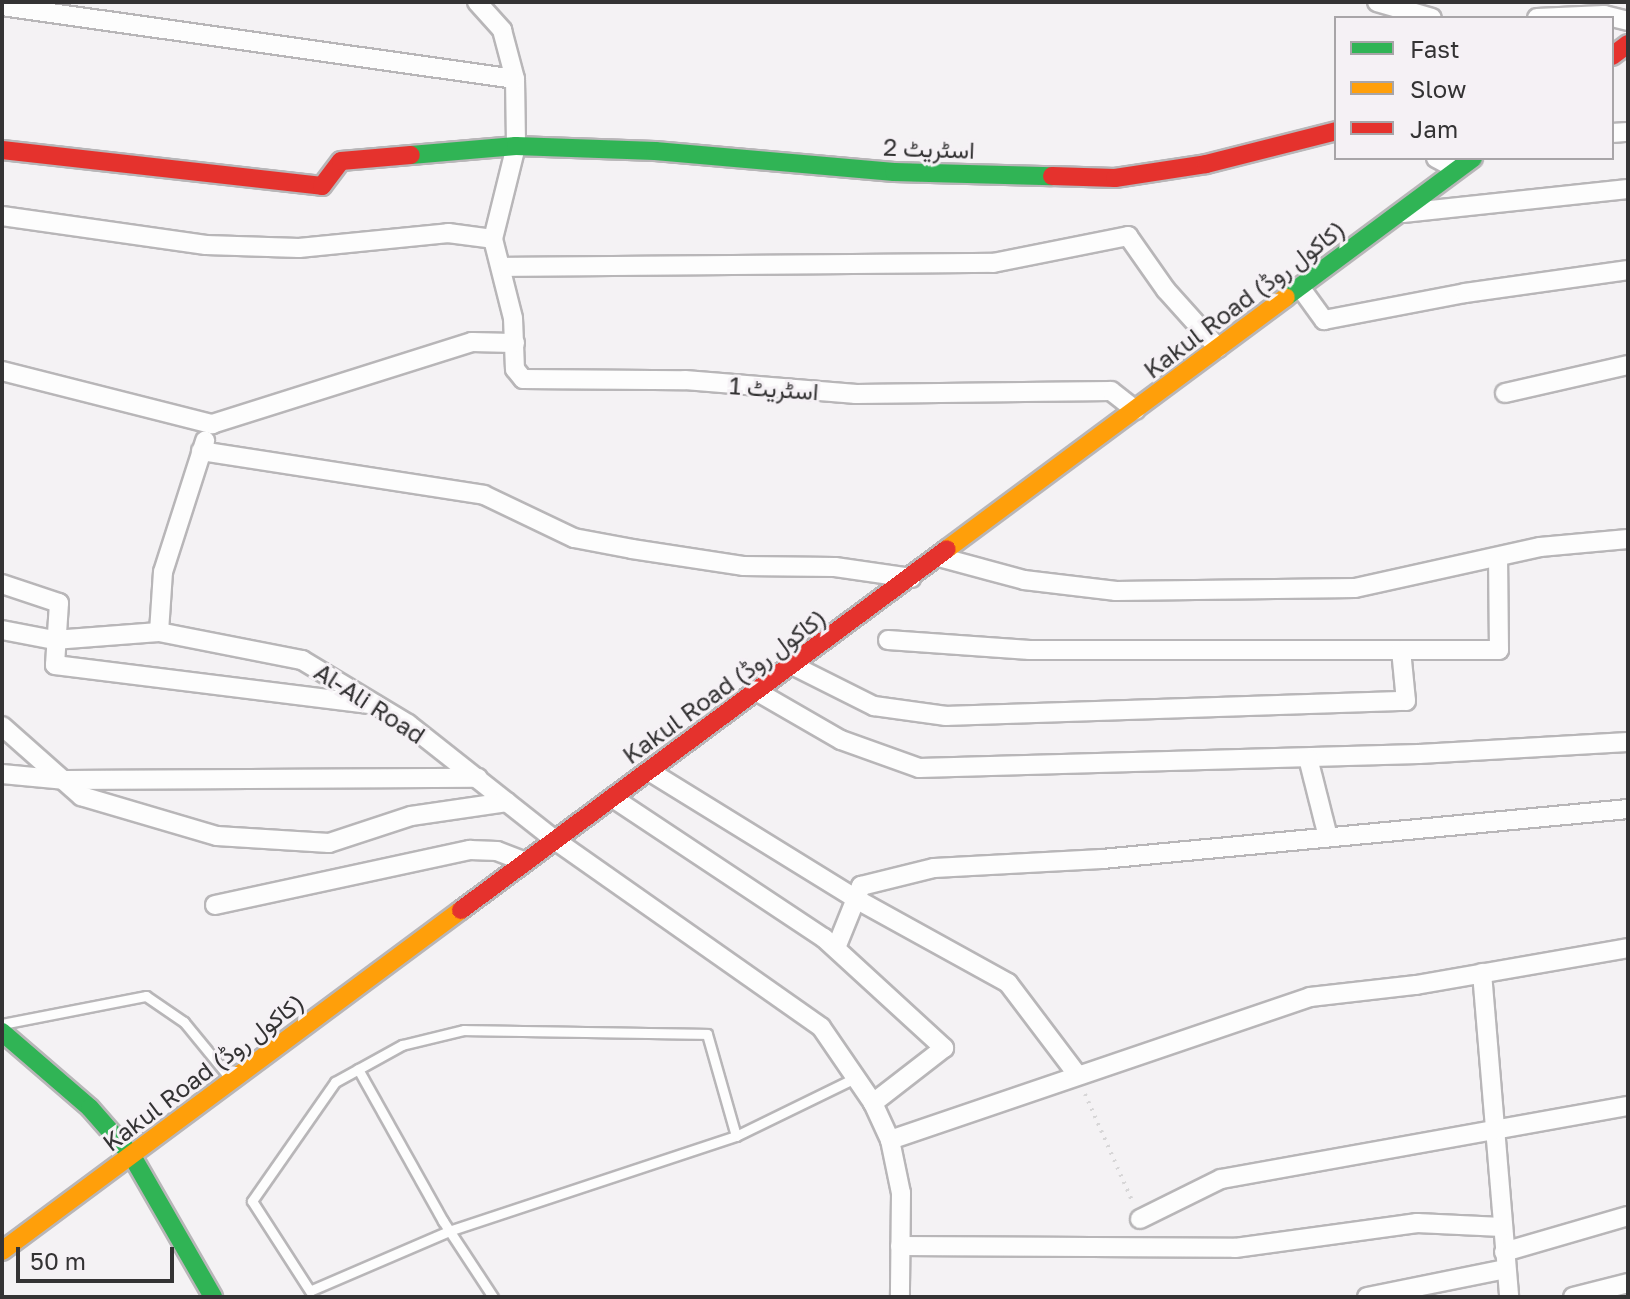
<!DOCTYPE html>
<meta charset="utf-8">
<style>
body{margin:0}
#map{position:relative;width:1630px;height:1299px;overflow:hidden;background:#f4f2f4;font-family:"Golos Text",Vazirmatn,sans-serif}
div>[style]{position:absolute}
.path>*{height:4px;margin-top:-2px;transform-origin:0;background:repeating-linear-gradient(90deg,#d7d6d7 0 2px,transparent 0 8px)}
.roads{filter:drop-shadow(2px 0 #b8b6b8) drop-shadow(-2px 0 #b8b6b8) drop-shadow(0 2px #b8b6b8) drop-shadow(0 -2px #b8b6b8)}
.lane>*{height:9px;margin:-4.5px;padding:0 4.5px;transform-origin:4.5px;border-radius:4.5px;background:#fdfdfd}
.street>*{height:18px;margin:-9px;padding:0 9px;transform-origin:9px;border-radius:9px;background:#fdfdfd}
.fast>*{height:18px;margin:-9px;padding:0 9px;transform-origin:9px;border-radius:9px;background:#30b455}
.slow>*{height:18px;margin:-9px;padding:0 9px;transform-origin:9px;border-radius:9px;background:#ff9f0a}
.jam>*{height:18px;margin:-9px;padding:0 9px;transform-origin:9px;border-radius:9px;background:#e5322d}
span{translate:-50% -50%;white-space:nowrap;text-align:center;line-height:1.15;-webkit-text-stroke:6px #f5f1f5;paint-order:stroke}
.street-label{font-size:24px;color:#343334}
.frame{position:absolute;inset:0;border:4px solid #343334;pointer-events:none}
.legend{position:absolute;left:1334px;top:16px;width:280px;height:144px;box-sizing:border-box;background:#f5f1f5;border:2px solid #a8a5a8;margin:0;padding:10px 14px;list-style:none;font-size:24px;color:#343334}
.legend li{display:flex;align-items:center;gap:16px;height:40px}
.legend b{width:40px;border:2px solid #a8a5a8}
.scale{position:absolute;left:16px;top:1247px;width:158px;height:36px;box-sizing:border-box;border:4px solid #343334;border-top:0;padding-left:10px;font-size:24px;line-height:28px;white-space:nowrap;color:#343334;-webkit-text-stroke:6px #f5f1f5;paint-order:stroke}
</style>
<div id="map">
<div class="path">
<div style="left:1085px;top:1094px;width:119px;rotate:66.2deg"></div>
</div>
<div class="roads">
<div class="lane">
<div style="left:2px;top:1024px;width:147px;rotate:-11deg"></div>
<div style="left:146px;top:996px;width:46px;rotate:34.4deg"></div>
<div style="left:184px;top:1022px;width:71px;rotate:50.7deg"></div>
<div style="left:358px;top:1069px;width:174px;rotate:60.8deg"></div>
<div style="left:443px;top:1221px;width:91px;rotate:56.7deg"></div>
<div style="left:736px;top:1136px;width:302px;rotate:161.7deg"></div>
<div style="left:449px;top:1231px;width:151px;rotate:156.7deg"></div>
<div style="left:310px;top:1291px;width:107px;rotate:-122.8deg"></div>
<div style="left:252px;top:1201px;width:145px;rotate:-55.1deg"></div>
<div style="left:335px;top:1082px;width:77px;rotate:-28.9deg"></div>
<div style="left:402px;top:1045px;width:64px;rotate:-13.6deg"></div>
<div style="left:464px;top:1030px;width:243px;rotate:0.9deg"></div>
<div style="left:707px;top:1034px;width:106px;rotate:74.1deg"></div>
<div style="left:736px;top:1136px;width:132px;rotate:-26deg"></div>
</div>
<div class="street">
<div style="left:477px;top:2px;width:38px;rotate:48deg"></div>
<div style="left:502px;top:30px;width:51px;rotate:75.1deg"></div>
<div style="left:515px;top:79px;width:67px;rotate:89.1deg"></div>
<div style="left:516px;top:146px;width:96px;rotate:103.9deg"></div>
<div style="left:493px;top:239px;width:81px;rotate:75.8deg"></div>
<div style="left:513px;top:318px;width:51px;rotate:87.8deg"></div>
<div style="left:515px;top:369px;width:13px;rotate:51deg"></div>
<div style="left:523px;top:379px;width:162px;rotate:0.4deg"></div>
<div style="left:685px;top:380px;width:172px;rotate:4.7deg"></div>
<div style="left:856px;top:394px;width:255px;rotate:-0.7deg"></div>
<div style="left:1111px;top:391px;width:31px;rotate:38deg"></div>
<div style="left:1377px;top:2px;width:57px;rotate:16.2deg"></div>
<div style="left:2px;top:6px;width:518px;rotate:8.1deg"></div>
<div style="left:1537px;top:18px;width:67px;rotate:-2.6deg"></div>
<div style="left:1604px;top:15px;width:25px;rotate:14deg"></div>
<div style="left:1612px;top:133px;width:16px;rotate:-4deg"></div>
<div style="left:1436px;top:158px;width:24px;rotate:28deg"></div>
<div style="left:1403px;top:213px;width:226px;rotate:-6.1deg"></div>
<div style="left:2px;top:216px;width:206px;rotate:8.1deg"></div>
<div style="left:206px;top:245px;width:93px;rotate:1.8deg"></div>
<div style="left:299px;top:248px;width:150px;rotate:-5.7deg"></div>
<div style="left:448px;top:233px;width:45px;rotate:7.6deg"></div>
<div style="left:502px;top:267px;width:491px;rotate:-0.5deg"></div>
<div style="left:993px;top:263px;width:138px;rotate:-11.3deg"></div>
<div style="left:1128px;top:236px;width:66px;rotate:54.9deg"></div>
<div style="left:1166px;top:290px;width:78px;rotate:48.1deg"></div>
<div style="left:1300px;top:287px;width:41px;rotate:54deg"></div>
<div style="left:1324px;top:320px;width:144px;rotate:-10.8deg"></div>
<div style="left:1465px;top:293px;width:165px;rotate:-8deg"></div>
<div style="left:2px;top:371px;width:217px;rotate:14.2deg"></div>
<div style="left:212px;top:424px;width:273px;rotate:-17.5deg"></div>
<div style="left:472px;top:342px;width:43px;rotate:1.3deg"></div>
<div style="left:1505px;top:393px;width:126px;rotate:-12.8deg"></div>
<div style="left:201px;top:451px;width:286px;rotate:8.8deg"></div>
<div style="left:484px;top:495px;width:100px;rotate:25.5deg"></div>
<div style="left:574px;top:538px;width:59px;rotate:10.7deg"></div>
<div style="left:632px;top:549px;width:112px;rotate:8.7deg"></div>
<div style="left:743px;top:566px;width:92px;rotate:0.6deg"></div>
<div style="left:835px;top:567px;width:77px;rotate:8.2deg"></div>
<div style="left:939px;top:557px;width:88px;rotate:15.1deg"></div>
<div style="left:1024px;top:580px;width:93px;rotate:6.8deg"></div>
<div style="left:1116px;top:591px;width:239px;rotate:-0.7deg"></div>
<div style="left:1355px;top:588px;width:189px;rotate:-12.5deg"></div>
<div style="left:1540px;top:547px;width:88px;rotate:-5.2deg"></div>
<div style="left:2px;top:584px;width:60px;rotate:18.4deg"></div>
<div style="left:59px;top:603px;width:62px;rotate:93.7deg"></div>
<div style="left:55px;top:665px;width:323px;rotate:7.1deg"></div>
<div style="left:2px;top:630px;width:53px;rotate:10.9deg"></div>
<div style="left:54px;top:640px;width:105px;rotate:-4.4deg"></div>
<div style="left:159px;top:632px;width:146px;rotate:11.1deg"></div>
<div style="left:302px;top:660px;width:124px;rotate:31.1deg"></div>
<div style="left:408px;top:724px;width:187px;rotate:38.3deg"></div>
<div style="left:555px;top:840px;width:325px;rotate:35.1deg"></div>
<div style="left:821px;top:1027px;width:92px;rotate:55.6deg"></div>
<div style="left:873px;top:1103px;width:41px;rotate:65.3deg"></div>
<div style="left:890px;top:1140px;width:54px;rotate:78.3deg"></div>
<div style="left:901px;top:1193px;width:104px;rotate:90.6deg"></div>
<div style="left:159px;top:632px;width:60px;rotate:-86.2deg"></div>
<div style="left:163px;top:572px;width:138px;rotate:-72.2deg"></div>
<div style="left:888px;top:640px;width:142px;rotate:4deg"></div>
<div style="left:1030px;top:650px;width:371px"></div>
<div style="left:792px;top:665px;width:92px;rotate:26.6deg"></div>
<div style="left:874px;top:706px;width:73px;rotate:7.9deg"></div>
<div style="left:946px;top:716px;width:460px;rotate:-1.9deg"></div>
<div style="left:1406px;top:701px;width:51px;rotate:-95.6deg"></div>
<div style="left:1401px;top:650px;width:98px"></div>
<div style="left:1499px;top:650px;width:93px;rotate:-90.6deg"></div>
<div style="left:756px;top:691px;width:98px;rotate:30deg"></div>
<div style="left:841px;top:740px;width:83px;rotate:19.7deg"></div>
<div style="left:919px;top:768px;width:500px;rotate:-1.6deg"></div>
<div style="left:1419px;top:754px;width:209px;rotate:-3.3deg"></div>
<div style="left:2px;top:726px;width:106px;rotate:41.5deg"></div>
<div style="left:81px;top:796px;width:142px;rotate:16.4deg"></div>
<div style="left:217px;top:836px;width:112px;rotate:3.6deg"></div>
<div style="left:329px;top:843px;width:86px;rotate:-18.2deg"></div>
<div style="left:411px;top:816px;width:97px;rotate:-8.3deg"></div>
<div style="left:1308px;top:758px;width:81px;rotate:75.8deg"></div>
<div style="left:649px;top:771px;width:243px;rotate:31.7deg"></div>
<div style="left:856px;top:899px;width:174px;rotate:28.9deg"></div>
<div style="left:1008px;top:983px;width:113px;rotate:52.9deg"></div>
<div style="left:2px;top:774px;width:64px;rotate:5.4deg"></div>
<div style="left:66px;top:780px;width:412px;rotate:-0.3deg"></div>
<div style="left:613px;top:798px;width:253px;rotate:33.6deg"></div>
<div style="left:824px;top:938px;width:163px;rotate:42.5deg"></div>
<div style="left:944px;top:1048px;width:90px;rotate:142.2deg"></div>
<div style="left:215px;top:905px;width:261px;rotate:-12.2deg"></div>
<div style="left:470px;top:850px;width:27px;rotate:2deg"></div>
<div style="left:497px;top:851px;width:30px;rotate:21deg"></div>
<div style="left:836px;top:948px;width:67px;rotate:-68deg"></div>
<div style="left:861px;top:886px;width:75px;rotate:-13.9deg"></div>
<div style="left:934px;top:868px;width:168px;rotate:-3.1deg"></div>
<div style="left:1102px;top:859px;width:528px;rotate:-5.43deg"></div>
<div style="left:1482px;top:973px;width:325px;rotate:85.2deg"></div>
<div style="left:890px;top:1140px;width:444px;rotate:-18.8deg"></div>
<div style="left:1310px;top:997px;width:107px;rotate:-6.5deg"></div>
<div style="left:1416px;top:985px;width:215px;rotate:-9.9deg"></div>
<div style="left:1140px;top:1219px;width:90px;rotate:-26.3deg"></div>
<div style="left:1221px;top:1179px;width:413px;rotate:-10.2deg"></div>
<div style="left:900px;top:1246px;width:335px;rotate:0.3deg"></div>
<div style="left:1235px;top:1248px;width:184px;rotate:-7.8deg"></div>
<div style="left:1417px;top:1223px;width:85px;rotate:2.7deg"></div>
<div style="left:1504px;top:1252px;width:129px;rotate:-16.2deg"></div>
<div style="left:1367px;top:1297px;width:142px;rotate:-11.4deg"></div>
<div style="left:1573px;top:1297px;width:57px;rotate:-14.3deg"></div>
</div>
<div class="fast">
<div style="left:411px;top:155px;width:105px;rotate:-4.9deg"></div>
<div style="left:516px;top:146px;width:139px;rotate:2.1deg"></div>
<div style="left:655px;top:151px;width:240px;rotate:5deg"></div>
<div style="left:894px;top:172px;width:158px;rotate:1.5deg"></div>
<div style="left:1286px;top:297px;width:233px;rotate:-36.6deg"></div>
<div style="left:2px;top:1032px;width:116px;rotate:40.8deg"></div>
<div style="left:90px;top:1108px;width:64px;rotate:48.8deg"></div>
<div style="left:132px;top:1156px;width:163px;rotate:60.1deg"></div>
</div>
<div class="slow">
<div style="left:947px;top:549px;width:422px;rotate:-36.6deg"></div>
<div style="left:2px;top:1251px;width:572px;rotate:-36.61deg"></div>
</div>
<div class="jam">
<div style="left:1612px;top:56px;width:20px;rotate:-37deg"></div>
<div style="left:2px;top:150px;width:322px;rotate:6.4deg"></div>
<div style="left:322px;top:186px;width:31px;rotate:-53deg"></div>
<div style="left:341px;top:161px;width:70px;rotate:-4.9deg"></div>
<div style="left:1052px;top:176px;width:63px;rotate:1.8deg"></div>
<div style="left:1115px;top:178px;width:92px;rotate:-8.7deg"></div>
<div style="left:1206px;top:164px;width:134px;rotate:-14.2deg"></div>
<div style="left:461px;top:910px;width:605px;rotate:-36.6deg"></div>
</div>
</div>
<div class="street-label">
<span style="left:929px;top:148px;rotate:2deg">اسٹریٹ 2</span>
<span style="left:1244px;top:299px;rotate:-37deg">Kakul Road (کاکول روڈ)</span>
<span style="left:774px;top:388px;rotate:4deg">اسٹریٹ 1</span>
<span style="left:724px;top:686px;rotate:-36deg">Kakul Road (کاکول روڈ)</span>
<span style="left:370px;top:703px;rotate:33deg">Al-Ali Road</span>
<span style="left:203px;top:1072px;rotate:-37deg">Kakul Road (کاکول روڈ)</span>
</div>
<div class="frame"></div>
<ul class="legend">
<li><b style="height:10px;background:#30b455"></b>Fast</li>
<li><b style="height:10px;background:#ff9f0a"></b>Slow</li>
<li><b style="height:10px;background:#e5322d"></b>Jam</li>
</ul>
<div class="scale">50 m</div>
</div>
